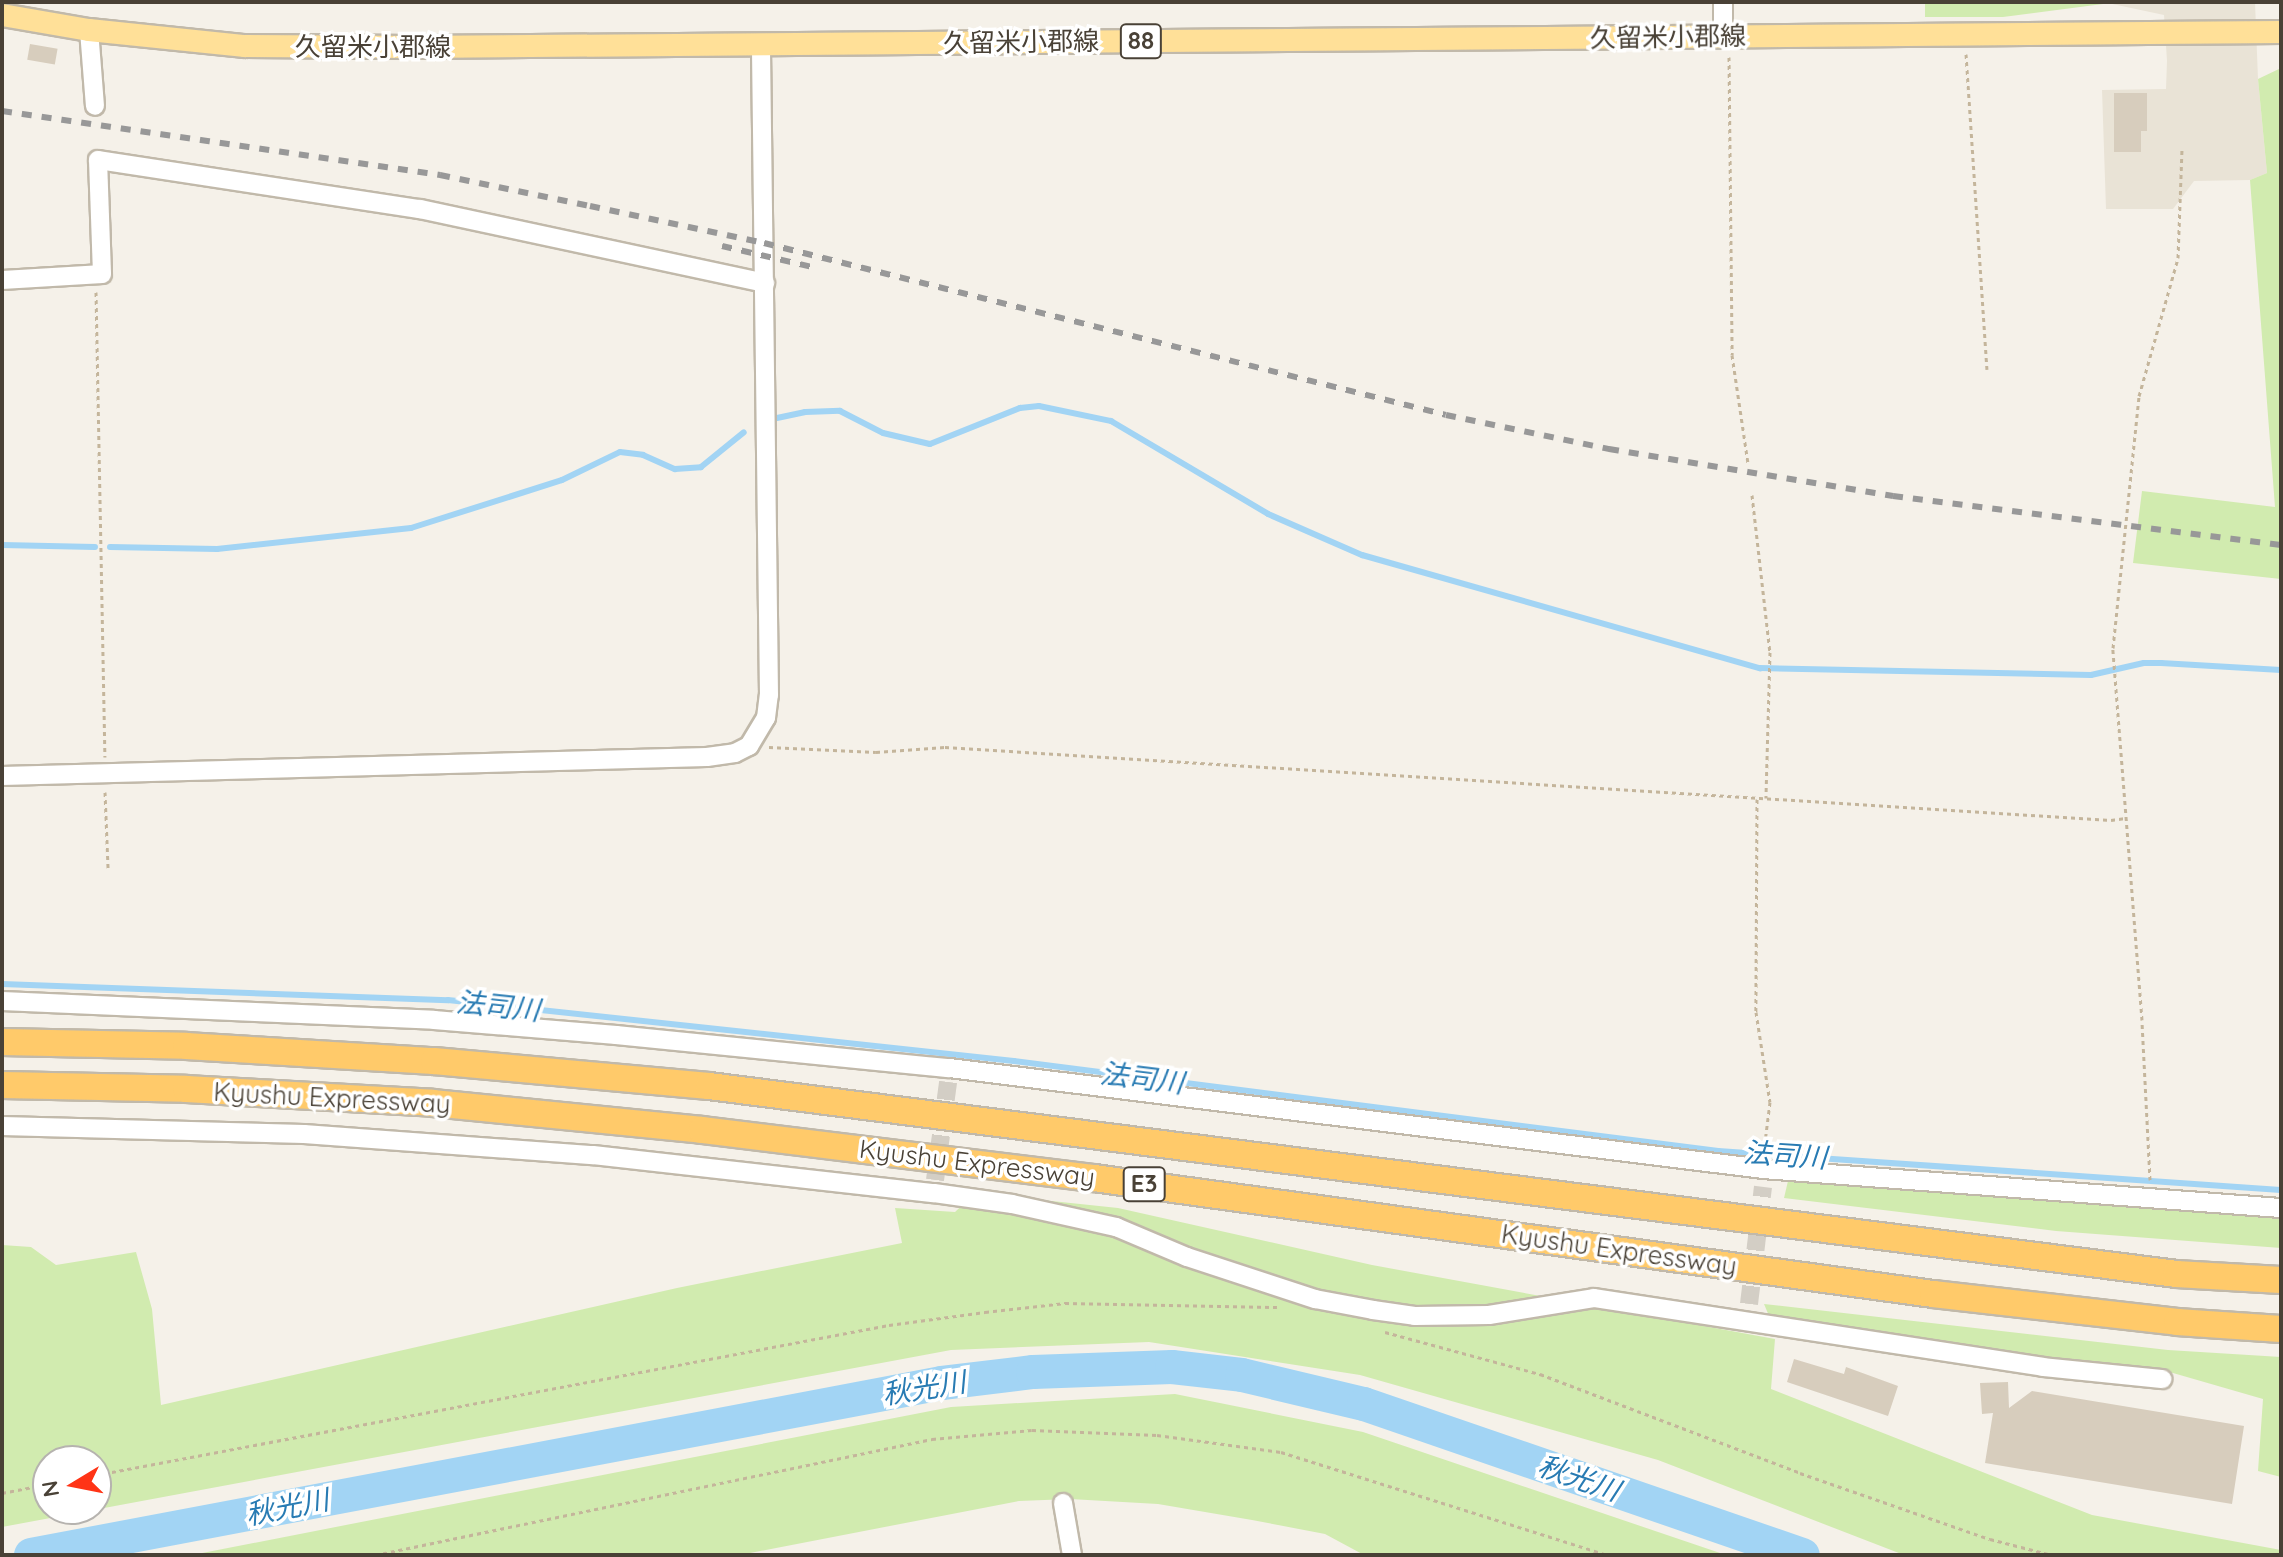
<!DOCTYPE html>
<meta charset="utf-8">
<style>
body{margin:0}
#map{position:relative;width:2283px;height:1557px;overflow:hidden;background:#f5f1e9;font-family:Quicksand,"Noto Sans JP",sans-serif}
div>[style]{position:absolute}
.residential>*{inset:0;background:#e9e3d6}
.green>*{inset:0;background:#d1ebaf}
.stream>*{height:6px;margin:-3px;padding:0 3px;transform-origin:3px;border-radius:3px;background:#a2d4f4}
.river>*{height:34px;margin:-17px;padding:0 17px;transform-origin:17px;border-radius:17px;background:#a2d4f4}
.building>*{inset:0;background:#d7cdbd;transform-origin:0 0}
.minor-tunnel>*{height:18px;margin-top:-9px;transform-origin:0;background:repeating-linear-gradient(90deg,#d3cec5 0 18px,transparent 0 27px)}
.path>*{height:3px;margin-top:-1.5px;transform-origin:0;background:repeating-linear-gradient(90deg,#c4b59b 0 4px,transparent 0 8px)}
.roads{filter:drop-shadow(2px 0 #c1b9aa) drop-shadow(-2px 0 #c1b9aa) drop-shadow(0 2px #c1b9aa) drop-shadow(0 -2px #c1b9aa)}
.minor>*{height:18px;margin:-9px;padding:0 9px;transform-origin:9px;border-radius:9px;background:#fff}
.major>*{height:22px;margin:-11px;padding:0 11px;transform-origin:11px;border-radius:11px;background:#ffe098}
.highway>*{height:26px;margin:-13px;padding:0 13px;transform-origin:13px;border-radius:13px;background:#ffca6a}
.rail>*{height:6px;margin-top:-3px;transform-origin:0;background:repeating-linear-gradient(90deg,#989898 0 10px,transparent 0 20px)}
span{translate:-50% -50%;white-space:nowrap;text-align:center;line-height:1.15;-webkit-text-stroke:7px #fff;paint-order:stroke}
.shield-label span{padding:2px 6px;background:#fff;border:2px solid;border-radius:6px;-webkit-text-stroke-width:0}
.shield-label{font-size:24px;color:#494136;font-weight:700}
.street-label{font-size:26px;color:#494136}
.water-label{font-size:28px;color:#287bb3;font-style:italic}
.frame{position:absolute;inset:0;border:4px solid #494136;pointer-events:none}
.north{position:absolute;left:32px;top:1445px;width:80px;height:80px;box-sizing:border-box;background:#fff;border:2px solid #b6b3af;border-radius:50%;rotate:260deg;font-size:22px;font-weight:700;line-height:32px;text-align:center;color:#494136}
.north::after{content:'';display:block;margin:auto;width:28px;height:36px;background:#ff3416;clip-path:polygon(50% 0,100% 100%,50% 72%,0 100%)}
</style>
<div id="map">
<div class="residential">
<div style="clip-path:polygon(2103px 2px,2255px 2px,2258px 79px,2267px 173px,2250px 180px,2194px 181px,2173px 209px,2106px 209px,2102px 90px,2166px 89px,2167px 61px,2164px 15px)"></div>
</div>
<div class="green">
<div style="clip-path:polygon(1925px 2px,2103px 2px,2103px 4px,2003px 17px,1925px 17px)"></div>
<div style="clip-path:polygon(2281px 68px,2281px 579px,2133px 563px,2142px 491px,2275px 507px,2250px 180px,2267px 173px,2258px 79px)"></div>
<div style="clip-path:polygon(1788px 1181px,2281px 1217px,2281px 1248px,2056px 1231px,1784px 1198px)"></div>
<div style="clip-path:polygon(evenodd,975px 1193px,1118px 1208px,1372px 1265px,1775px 1339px,1771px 1389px,2092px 1515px,2281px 1550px,2281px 1555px,1904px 1555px,1658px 1460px,1360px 1375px,1149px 1342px,951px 1350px,2px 1527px,2px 1245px,31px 1247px,56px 1265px,136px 1252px,152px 1309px,161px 1405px,677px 1288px,902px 1243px,895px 1208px,955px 1212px,975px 1193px,48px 1461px,96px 1461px,96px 1509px,48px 1509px,48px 1461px)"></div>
<div style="clip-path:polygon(1764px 1304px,2168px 1350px,2281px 1357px,2281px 1477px,2258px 1471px,2263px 1399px,2173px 1373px,1772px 1323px)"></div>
<div style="clip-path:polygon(1175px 1394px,1363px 1432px,1726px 1555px,1364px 1555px,1325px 1534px,1252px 1520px,1158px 1504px,1070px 1499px,1019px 1501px,740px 1555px,192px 1555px,951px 1407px)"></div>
</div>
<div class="stream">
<div style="left:777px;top:418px;width:29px;rotate:-12deg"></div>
<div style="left:805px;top:412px;width:35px;rotate:-2deg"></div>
<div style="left:840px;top:411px;width:48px;rotate:27.1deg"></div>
<div style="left:883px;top:433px;width:48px;rotate:13.2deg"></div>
<div style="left:930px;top:444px;width:97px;rotate:-21.8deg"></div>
<div style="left:1020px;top:408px;width:19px;rotate:-6deg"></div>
<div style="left:1039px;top:406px;width:74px;rotate:11.8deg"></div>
<div style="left:1111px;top:421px;width:182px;rotate:30.6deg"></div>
<div style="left:1268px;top:514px;width:103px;rotate:23.6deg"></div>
<div style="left:1362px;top:555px;width:414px;rotate:15.9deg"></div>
<div style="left:1760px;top:668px;width:331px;rotate:1.2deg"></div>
<div style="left:2091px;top:675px;width:54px;rotate:-12.8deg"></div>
<div style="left:2144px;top:663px;width:17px"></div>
<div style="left:2161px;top:663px;width:120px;rotate:3.3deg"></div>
<div style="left:2px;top:545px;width:93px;rotate:1.2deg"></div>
<div style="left:110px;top:547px;width:107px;rotate:1.1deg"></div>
<div style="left:217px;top:549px;width:195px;rotate:-6.2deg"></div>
<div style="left:411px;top:528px;width:158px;rotate:-17.6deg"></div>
<div style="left:562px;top:480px;width:64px;rotate:-25.8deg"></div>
<div style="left:620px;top:452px;width:23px;rotate:7deg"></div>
<div style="left:643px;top:455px;width:35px;rotate:24deg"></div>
<div style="left:675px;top:469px;width:26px;rotate:-4deg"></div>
<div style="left:701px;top:467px;width:55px;rotate:-39.1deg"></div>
<div style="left:2px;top:984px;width:446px;rotate:2.1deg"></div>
<div style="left:448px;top:1000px;width:569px;rotate:6.15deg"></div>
<div style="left:1014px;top:1061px;width:710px;rotate:7.29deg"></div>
<div style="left:1718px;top:1151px;width:564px;rotate:3.96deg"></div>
</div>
<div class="river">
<div style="left:31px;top:1555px;width:927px;rotate:-10.69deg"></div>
<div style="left:942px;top:1383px;width:92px;rotate:-6.9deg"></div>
<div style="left:1033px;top:1372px;width:139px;rotate:-2.1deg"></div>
<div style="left:1172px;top:1367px;width:70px;rotate:6.5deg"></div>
<div style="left:1242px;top:1375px;width:125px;rotate:13.4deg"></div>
<div style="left:1364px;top:1404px;width:464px;rotate:19deg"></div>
</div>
<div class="building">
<div style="left:30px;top:44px;width:28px;height:16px;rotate:10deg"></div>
<div style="clip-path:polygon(2114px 93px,2147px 93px,2147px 131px,2141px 131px,2141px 152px,2114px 152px)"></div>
<div style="clip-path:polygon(1794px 1359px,1844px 1374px,1846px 1367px,1898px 1386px,1888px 1416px,1787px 1382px)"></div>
<div style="clip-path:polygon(2008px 1382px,2009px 1408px,2032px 1391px,2244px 1426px,2232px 1504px,1985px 1463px,1993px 1413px,1982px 1414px,1980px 1383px)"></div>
</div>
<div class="minor-tunnel">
<div style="left:935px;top:1180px;width:99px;rotate:-82.4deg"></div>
<div style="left:1749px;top:1304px;width:118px;rotate:-83.2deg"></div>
</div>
<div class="path">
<div style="left:1966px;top:54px;width:316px;rotate:86.2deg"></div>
<div style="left:1729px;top:57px;width:298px;rotate:89.4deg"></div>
<div style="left:1732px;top:355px;width:110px;rotate:81.6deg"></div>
<div style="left:96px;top:292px;width:465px;rotate:88.9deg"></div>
<div style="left:1752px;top:495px;width:158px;rotate:83.5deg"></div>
<div style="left:1770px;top:652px;width:146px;rotate:91.6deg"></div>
<div style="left:769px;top:747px;width:107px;rotate:2.7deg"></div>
<div style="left:876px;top:752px;width:69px;rotate:-4.1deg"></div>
<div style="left:945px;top:747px;width:1168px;rotate:3.58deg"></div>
<div style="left:2111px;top:820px;width:15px;rotate:-8deg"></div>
<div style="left:105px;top:792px;width:76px;rotate:87.7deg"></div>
<div style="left:1757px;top:799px;width:213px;rotate:90.3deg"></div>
<div style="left:1756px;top:1012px;width:91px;rotate:81.2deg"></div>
<div style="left:1770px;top:1102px;width:48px;rotate:97.1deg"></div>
<div style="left:2150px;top:1180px;width:160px;rotate:-92.9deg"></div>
<div style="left:2142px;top:1020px;width:373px;rotate:-94.5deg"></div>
<div style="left:2113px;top:648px;width:253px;rotate:-84.1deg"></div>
<div style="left:2139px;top:396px;width:143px;rotate:-74.2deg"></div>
<div style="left:2178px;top:258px;width:108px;rotate:-87.9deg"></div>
<div style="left:1385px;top:1332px;width:161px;rotate:15.2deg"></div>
<div style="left:1540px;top:1374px;width:278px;rotate:20.8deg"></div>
<div style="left:1800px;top:1473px;width:201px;rotate:19.2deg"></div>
<div style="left:1990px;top:1539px;width:64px;rotate:14.5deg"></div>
<div style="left:96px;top:1475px;width:807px;rotate:-10.71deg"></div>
<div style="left:889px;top:1325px;width:97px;rotate:-7.7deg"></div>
<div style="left:985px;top:1312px;width:81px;rotate:-6.4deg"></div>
<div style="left:1065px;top:1303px;width:212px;rotate:1.1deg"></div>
<div style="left:2px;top:1493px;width:47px;rotate:-11.1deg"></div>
<div style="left:375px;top:1555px;width:569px;rotate:-11.76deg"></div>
<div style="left:932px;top:1439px;width:100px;rotate:-5.1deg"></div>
<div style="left:1032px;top:1430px;width:125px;rotate:2.3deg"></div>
<div style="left:1157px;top:1435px;width:125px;rotate:7.8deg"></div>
<div style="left:1281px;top:1452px;width:342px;rotate:17.5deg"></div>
</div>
<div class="roads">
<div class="minor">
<div style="left:1723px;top:2px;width:34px;rotate:90deg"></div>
<div style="left:89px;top:30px;width:76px;rotate:85.5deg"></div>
<div style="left:2px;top:280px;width:100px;rotate:-3.4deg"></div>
<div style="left:102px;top:274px;width:114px;rotate:-92deg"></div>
<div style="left:98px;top:160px;width:326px;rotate:8.7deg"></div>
<div style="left:420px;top:209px;width:353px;rotate:12.1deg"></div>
<div style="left:2px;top:776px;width:705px;rotate:-1.54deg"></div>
<div style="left:707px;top:757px;width:28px;rotate:-8deg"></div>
<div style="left:735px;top:753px;width:16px;rotate:-27deg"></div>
<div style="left:749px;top:746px;width:33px;rotate:-59deg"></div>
<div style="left:766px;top:718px;width:23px;rotate:-83deg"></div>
<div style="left:769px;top:695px;width:650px;rotate:-90.71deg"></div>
<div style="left:2px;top:1001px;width:432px;rotate:2.5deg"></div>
<div style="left:434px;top:1020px;width:183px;rotate:4.7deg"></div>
<div style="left:616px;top:1035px;width:335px;rotate:5.7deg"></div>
<div style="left:949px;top:1068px;width:820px;rotate:7.07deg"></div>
<div style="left:1763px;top:1169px;width:519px;rotate:4.31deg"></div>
<div style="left:2px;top:1126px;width:302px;rotate:1.5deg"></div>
<div style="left:304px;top:1134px;width:290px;rotate:4.2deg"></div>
<div style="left:593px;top:1155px;width:343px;rotate:6.4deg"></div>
<div style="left:934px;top:1193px;width:79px;rotate:8deg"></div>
<div style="left:1012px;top:1204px;width:107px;rotate:12.5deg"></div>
<div style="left:1116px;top:1227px;width:77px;rotate:22.9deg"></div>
<div style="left:1187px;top:1257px;width:135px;rotate:18.2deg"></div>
<div style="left:1315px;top:1299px;width:59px;rotate:10.7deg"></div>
<div style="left:1373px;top:1310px;width:42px;rotate:8.1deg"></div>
<div style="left:1415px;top:1316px;width:74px;rotate:-0.8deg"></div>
<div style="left:1489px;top:1315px;width:106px;rotate:-9.2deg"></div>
<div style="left:1594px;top:1298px;width:454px;rotate:8.7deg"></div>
<div style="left:2043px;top:1367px;width:120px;rotate:5.8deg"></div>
<div style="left:1063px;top:1503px;width:53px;rotate:80.2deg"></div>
</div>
<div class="major">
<div style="left:2px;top:15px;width:88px;rotate:9.8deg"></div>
<div style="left:89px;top:30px;width:157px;rotate:5.9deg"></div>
<div style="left:245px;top:46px;width:170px;rotate:0.3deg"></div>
<div style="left:415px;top:47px;width:1866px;rotate:-0.46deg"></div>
</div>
<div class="highway">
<div style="left:2px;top:1042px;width:184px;rotate:1.2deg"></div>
<div style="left:186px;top:1046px;width:248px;rotate:3.5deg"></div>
<div style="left:434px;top:1061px;width:276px;rotate:5.2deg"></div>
<div style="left:709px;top:1086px;width:1479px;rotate:7.3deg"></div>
<div style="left:2176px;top:1274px;width:105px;rotate:3.3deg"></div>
<div style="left:2px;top:1085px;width:184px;rotate:1.2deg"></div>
<div style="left:186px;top:1089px;width:247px;rotate:3.2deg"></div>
<div style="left:433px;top:1103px;width:270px;rotate:5.7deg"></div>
<div style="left:702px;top:1130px;width:395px;rotate:7deg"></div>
<div style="left:1094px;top:1178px;width:847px;rotate:7.87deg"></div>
<div style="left:1933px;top:1294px;width:246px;rotate:6.5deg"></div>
<div style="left:2177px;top:1322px;width:104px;rotate:3.9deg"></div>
</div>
</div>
<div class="rail">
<div style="left:2px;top:111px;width:443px;rotate:8.3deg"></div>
<div style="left:440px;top:175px;width:153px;rotate:11.7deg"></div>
<div style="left:590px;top:206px;width:178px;rotate:12deg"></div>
<div style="left:764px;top:243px;width:703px;rotate:14.15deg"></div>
<div style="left:1446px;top:415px;width:167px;rotate:11.8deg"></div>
<div style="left:1609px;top:449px;width:288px;rotate:9.4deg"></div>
<div style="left:1893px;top:496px;width:391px;rotate:7.2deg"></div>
<div style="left:722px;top:246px;width:92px;rotate:13.1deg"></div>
</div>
<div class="shield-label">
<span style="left:1141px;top:41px">88</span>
<span style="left:1144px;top:1184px">E3</span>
</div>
<div class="street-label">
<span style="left:1668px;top:37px;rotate:-1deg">久留米小郡線</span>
<span style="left:1021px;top:42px;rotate:-1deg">久留米小郡線</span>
<span style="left:373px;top:47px">久留米小郡線</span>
<span style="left:332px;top:1098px;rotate:3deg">Kyushu Expressway</span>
<span style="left:977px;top:1163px;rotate:7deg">Kyushu Expressway</span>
<span style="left:1619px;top:1250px;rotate:8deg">Kyushu Expressway</span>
</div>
<div class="water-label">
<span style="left:498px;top:1006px;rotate:6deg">法司川</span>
<span style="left:1142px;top:1078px;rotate:7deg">法司川</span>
<span style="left:1785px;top:1155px;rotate:4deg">法司川</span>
<span style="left:924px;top:1388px;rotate:-9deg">秋光川</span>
<span style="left:1579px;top:1478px;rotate:19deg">秋光川</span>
<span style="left:287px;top:1507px;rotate:-11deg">秋光川</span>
</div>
<div class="frame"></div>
<div class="north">N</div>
</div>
